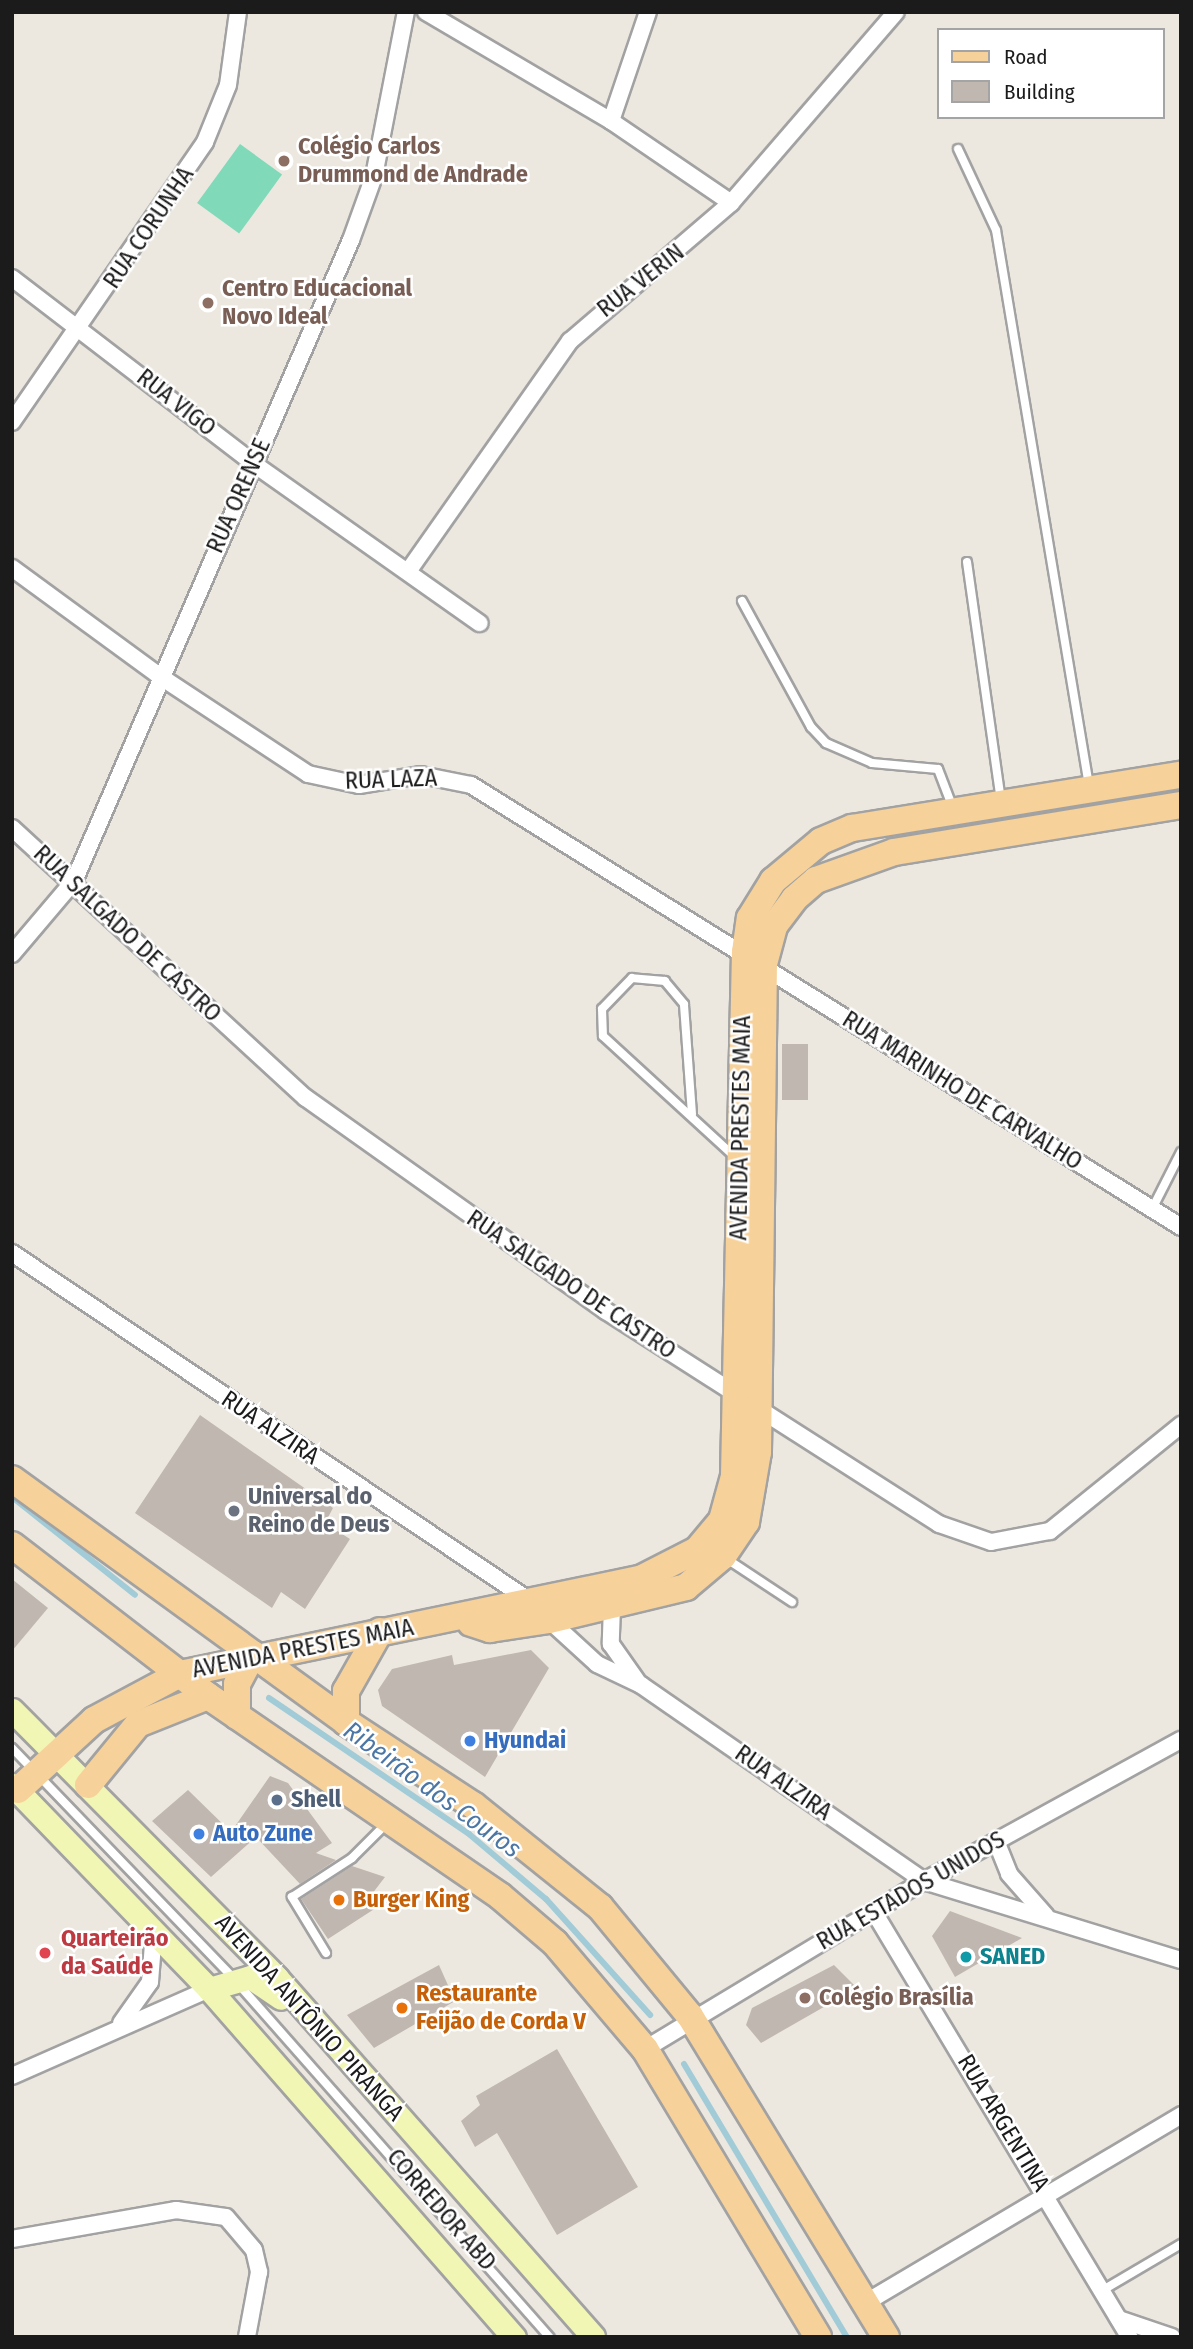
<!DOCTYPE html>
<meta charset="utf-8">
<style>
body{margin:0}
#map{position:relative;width:1193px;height:2349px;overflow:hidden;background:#ece8e0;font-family:"Fira Sans Condensed",sans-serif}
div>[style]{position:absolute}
.pitch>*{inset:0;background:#80d9b8;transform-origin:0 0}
.stream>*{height:6px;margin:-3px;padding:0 3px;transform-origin:3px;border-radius:3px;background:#a2cbd8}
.building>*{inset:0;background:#c0b8b0;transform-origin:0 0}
.roads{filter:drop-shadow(2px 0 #a2a2a2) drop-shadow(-2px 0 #a2a2a2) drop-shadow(0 2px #a2a2a2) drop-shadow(0 -2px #a2a2a2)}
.lane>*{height:8px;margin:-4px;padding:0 4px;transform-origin:4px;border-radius:4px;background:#fff}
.street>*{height:16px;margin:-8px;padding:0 8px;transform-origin:8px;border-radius:8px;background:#fff}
.secondary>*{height:23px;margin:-11.5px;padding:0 11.5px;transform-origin:11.5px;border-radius:11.5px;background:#f1f6b4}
.primary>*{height:26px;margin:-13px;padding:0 13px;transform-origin:13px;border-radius:13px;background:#f7d19a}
.dots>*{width:19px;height:19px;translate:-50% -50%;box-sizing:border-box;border:4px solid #fff;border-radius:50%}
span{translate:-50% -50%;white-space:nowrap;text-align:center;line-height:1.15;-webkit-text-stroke:5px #fff;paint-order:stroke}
.education-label{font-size:24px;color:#785e54;font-weight:700}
.left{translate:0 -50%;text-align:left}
.street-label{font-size:24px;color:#1b1b1b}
.worship-label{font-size:24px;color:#5b616d;font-weight:700}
.shop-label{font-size:24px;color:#366cbe;font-weight:700}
.service-label{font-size:24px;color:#4e5e75;font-weight:700}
.food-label{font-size:24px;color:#c56008;font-weight:700}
.health-label{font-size:24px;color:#be3a42;font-weight:700}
.culture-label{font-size:24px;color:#0d838f;font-weight:700}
.water-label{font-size:26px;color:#4c77a5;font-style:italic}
.frame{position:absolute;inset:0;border:14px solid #1b1b1b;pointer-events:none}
.legend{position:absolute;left:937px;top:28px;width:228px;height:91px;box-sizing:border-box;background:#fff;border:2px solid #a4a4a4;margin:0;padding:9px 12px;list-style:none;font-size:21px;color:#1b1b1b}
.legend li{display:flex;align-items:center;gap:14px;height:35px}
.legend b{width:35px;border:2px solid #a4a4a4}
</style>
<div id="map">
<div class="pitch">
<div style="left:240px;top:144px;width:52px;height:73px;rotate:36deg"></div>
</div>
<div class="stream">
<div style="left:12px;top:1497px;width:157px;rotate:38.5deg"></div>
<div style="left:269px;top:1698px;width:242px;rotate:34.2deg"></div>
<div style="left:469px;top:1834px;width:101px;rotate:40.2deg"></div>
<div style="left:546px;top:1899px;width:156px;rotate:48.1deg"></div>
<div style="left:684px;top:2064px;width:318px;rotate:59.2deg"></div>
</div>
<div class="building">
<div style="left:782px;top:1044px;width:26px;height:56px"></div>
<div style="clip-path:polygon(200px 1415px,333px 1508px,325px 1523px,350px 1539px,305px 1609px,281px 1592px,272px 1608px,135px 1513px)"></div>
<div style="clip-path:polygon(12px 1579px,48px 1608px,12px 1651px)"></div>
<div style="clip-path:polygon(531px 1650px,549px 1668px,485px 1777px,382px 1706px,378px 1690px,392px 1669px,452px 1655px,454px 1665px)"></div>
<div style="clip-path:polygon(270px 1776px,288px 1783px,332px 1843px,316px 1853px,336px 1860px,300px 1884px,256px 1837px,211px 1877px,152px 1821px,188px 1790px,231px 1832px)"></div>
<div style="clip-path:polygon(352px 1866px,385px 1877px,372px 1894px,379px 1906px,328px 1939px,301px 1899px)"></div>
<div style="clip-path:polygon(950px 1911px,1022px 1938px,955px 1977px,932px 1936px)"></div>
<div style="clip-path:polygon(439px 1965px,455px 2001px,374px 2048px,347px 2015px)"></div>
<div style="clip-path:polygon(834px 1965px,857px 1988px,761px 2043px,746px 2025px,752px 2008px)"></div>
<div style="clip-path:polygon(557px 2049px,638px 2187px,557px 2235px,497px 2133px,475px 2147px,461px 2121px,480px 2105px,476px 2096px)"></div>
</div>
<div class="roads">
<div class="lane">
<div style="left:958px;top:149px;width:89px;rotate:64.9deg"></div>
<div style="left:996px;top:230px;width:564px;rotate:80.5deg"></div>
<div style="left:967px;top:562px;width:241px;rotate:81.9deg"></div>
<div style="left:742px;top:601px;width:144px;rotate:61.3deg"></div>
<div style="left:811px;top:727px;width:22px;rotate:47deg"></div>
<div style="left:826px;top:743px;width:50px;rotate:23.5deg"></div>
<div style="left:872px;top:763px;width:66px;rotate:5.2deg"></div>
<div style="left:938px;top:769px;width:42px;rotate:69deg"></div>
<div style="left:692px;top:1114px;width:110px;rotate:-94.2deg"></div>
<div style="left:684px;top:1004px;width:30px;rotate:-130deg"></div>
<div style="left:665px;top:981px;width:33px;rotate:-175deg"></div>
<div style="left:632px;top:978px;width:43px;rotate:134.1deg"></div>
<div style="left:602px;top:1009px;width:27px;rotate:88deg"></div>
<div style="left:603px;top:1036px;width:180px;rotate:42.5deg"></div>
<div style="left:1152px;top:1209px;width:64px;rotate:-63deg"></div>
<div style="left:727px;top:1559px;width:78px;rotate:33.5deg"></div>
<div style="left:12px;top:1748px;width:319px;rotate:46.1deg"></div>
<div style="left:233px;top:1978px;width:479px;rotate:48.6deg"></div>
<div style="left:326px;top:1953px;width:66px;rotate:-121.3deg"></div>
<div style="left:292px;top:1897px;width:72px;rotate:-33deg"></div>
<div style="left:352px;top:1858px;width:48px;rotate:-45deg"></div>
<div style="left:1103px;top:2290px;width:91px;rotate:-30.5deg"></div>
</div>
<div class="street">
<div style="left:426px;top:12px;width:215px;rotate:30.5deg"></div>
<div style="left:611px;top:121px;width:145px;rotate:34.3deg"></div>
<div style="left:611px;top:121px;width:115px;rotate:-71.3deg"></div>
<div style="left:12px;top:278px;width:305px;rotate:37.5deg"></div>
<div style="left:254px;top:464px;width:276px;rotate:35.2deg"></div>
<div style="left:12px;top:422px;width:340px;rotate:-55.4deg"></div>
<div style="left:205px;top:142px;width:61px;rotate:-68deg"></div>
<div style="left:228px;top:85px;width:74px;rotate:-82.2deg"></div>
<div style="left:12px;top:568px;width:181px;rotate:36.2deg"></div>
<div style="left:158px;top:675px;width:180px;rotate:33.4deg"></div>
<div style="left:308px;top:774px;width:52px;rotate:12.2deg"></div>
<div style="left:359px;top:785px;width:63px;rotate:-9.2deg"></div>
<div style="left:421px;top:775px;width:51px;rotate:11.3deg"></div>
<div style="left:471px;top:785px;width:836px;rotate:31.9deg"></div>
<div style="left:409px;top:570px;width:280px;rotate:-54.9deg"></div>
<div style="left:570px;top:341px;width:212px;rotate:-40.6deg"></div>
<div style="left:731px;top:203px;width:252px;rotate:-49.2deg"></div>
<div style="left:12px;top:828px;width:399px;rotate:42.6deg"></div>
<div style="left:306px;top:1098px;width:368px;rotate:35.4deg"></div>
<div style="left:606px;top:1311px;width:395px;rotate:32.6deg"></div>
<div style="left:939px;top:1524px;width:55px;rotate:19.1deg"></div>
<div style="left:991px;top:1542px;width:60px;rotate:-10.6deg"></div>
<div style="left:1050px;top:1531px;width:169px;rotate:-39deg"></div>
<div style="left:12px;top:954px;width:96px;rotate:-49.7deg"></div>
<div style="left:74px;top:881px;width:698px;rotate:-66.63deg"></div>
<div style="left:351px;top:240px;width:68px;rotate:-70.2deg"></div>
<div style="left:374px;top:176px;width:167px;rotate:-79deg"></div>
<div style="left:12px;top:1253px;width:624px;rotate:33.89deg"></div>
<div style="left:612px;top:1606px;width:38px;rotate:92deg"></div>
<div style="left:611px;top:1644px;width:45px;rotate:54.9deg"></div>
<div style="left:549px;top:1620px;width:65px;rotate:42.5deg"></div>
<div style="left:597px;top:1664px;width:49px;rotate:25.5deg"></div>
<div style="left:641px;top:1685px;width:344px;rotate:34.7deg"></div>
<div style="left:924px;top:1881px;width:269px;rotate:17.1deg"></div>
<div style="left:996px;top:1841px;width:35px;rotate:68deg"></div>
<div style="left:1009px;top:1874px;width:56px;rotate:48.6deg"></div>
<div style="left:874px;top:1912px;width:496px;rotate:59deg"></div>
<div style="left:121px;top:2023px;width:50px;rotate:-54.7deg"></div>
<div style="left:150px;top:1982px;width:51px;rotate:-85.5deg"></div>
<div style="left:645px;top:2049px;width:326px;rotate:-31.1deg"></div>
<div style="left:924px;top:1881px;width:293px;rotate:-28.8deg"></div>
<div style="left:12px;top:2076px;width:215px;rotate:-23.8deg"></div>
<div style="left:12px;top:2239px;width:167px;rotate:-10deg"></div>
<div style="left:176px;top:2210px;width:50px;rotate:8deg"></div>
<div style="left:226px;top:2217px;width:43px;rotate:49.7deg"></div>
<div style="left:254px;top:2250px;width:23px;rotate:77deg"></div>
<div style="left:259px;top:2272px;width:66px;rotate:100.5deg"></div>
<div style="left:865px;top:2303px;width:368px;rotate:-30.7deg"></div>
<div style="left:1119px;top:2319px;width:56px;rotate:18.8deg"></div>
</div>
<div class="secondary">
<div style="left:12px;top:1710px;width:377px;rotate:45.3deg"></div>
<div style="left:277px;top:1978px;width:478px;rotate:48.6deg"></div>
<div style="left:12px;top:1785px;width:284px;rotate:46deg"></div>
<div style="left:209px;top:1989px;width:463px;rotate:48.8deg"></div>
<div style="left:209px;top:1989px;width:43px;rotate:-16.3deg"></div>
<div style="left:250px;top:1977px;width:37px;rotate:34deg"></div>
</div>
<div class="primary">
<div style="left:12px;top:1479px;width:413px;rotate:36deg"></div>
<div style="left:346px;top:1722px;width:152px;rotate:33.2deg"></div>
<div style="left:473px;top:1805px;width:163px;rotate:38.8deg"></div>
<div style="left:600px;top:1907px;width:141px;rotate:50.5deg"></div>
<div style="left:690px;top:2016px;width:376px;rotate:58.6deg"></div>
<div style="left:12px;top:1545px;width:247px;rotate:37.6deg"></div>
<div style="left:208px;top:1696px;width:354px;rotate:34.4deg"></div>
<div style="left:500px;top:1896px;width:72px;rotate:40.5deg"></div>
<div style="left:555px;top:1943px;width:139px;rotate:49.7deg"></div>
<div style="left:645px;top:2049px;width:336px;rotate:59deg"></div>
<div style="left:471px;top:1623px;width:20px;rotate:18deg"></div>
<div style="left:490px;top:1629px;width:60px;rotate:-8.7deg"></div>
<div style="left:549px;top:1620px;width:141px;rotate:-13.5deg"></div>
<div style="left:686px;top:1587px;width:48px;rotate:-40deg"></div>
<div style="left:723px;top:1556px;width:41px;rotate:-55.9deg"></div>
<div style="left:746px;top:1522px;width:71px;rotate:-80.3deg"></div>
<div style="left:758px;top:1452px;width:488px;rotate:-89.3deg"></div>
<div style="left:764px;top:964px;width:39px;rotate:-75deg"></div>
<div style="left:774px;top:926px;width:34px;rotate:-53deg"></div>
<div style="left:794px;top:899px;width:29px;rotate:-41deg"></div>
<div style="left:816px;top:880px;width:83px;rotate:-19.7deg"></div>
<div style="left:894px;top:852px;width:291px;rotate:-9.3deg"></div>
<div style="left:237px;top:1716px;width:32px;rotate:-90deg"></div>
<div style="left:237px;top:1684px;width:34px;rotate:-62deg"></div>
<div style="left:346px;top:1722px;width:31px;rotate:-90deg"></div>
<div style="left:346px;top:1691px;width:69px;rotate:-60.5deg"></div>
<div style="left:88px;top:1785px;width:79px;rotate:-50.7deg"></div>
<div style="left:138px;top:1724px;width:75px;rotate:-21.8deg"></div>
<div style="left:18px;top:1790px;width:103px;rotate:-42.6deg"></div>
<div style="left:94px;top:1720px;width:98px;rotate:-28.1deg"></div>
<div style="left:180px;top:1674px;width:472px;rotate:-11.7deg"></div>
<div style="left:642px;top:1578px;width:62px;rotate:-27deg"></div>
<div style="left:697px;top:1550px;width:39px;rotate:-50deg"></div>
<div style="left:722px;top:1520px;width:46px;rotate:-74.7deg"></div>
<div style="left:734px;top:1476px;width:524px;rotate:-88.8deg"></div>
<div style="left:745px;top:952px;width:34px;rotate:-82deg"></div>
<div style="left:750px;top:918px;width:44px;rotate:-58.1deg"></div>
<div style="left:773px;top:881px;width:62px;rotate:-39.8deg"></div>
<div style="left:821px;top:841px;width:34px;rotate:-23deg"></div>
<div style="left:852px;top:828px;width:333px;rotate:-9.2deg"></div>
</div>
</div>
<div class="dots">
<div style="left:284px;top:161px;background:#8d6e63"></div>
<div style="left:208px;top:303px;background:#8d6e63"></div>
<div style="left:234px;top:1511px;background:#6b7280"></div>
<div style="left:470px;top:1741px;background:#3f7fe0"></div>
<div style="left:277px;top:1800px;background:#5c6f8a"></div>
<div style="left:199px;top:1834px;background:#3f7fe0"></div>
<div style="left:339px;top:1900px;background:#e8710a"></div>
<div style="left:45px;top:1953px;background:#e0444e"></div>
<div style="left:966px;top:1957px;background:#0f9aa8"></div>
<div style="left:805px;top:1998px;background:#8d6e63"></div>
<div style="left:402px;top:2008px;background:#e8710a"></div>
</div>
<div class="education-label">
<span class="left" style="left:298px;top:161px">Colégio Carlos<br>Drummond de Andrade</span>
<span class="left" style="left:222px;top:303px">Centro Educacional<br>Novo Ideal</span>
<span class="left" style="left:819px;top:1998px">Colégio Brasília</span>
</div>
<div class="street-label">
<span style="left:149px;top:228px;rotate:-56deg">RUA CORUNHA</span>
<span style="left:641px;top:281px;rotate:-38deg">RUA VERIN</span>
<span style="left:176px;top:403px;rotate:38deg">RUA VIGO</span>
<span style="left:239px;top:496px;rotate:-66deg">RUA ORENSE</span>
<span style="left:391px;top:780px;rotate:-2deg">RUA LAZA</span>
<span style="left:127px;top:934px;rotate:43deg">RUA SALGADO DE CASTRO</span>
<span style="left:962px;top:1091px;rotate:32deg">RUA MARINHO DE CARVALHO</span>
<span style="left:741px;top:1128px;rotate:-89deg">AVENIDA PRESTES MAIA</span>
<span style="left:571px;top:1285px;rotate:34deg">RUA SALGADO DE CASTRO</span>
<span style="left:270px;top:1428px;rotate:34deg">RUA ALZIRA</span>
<span style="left:303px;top:1649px;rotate:-11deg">AVENIDA PRESTES MAIA</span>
<span style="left:783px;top:1783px;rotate:35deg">RUA ALZIRA</span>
<span style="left:911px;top:1891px;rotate:-30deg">RUA ESTADOS UNIDOS</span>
<span style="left:309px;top:2018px;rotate:48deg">AVENIDA ANTÔNIO PIRANGA</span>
<span style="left:1003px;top:2123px;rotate:59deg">RUA ARGENTINA</span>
<span style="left:441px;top:2210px;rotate:49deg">CORREDOR ABD</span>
</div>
<div class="worship-label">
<span class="left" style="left:248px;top:1511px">Universal do<br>Reino de Deus</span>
</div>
<div class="shop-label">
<span class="left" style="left:484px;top:1741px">Hyundai</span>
<span class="left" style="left:213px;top:1834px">Auto Zune</span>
</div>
<div class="service-label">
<span class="left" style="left:291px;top:1800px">Shell</span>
</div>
<div class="food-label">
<span class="left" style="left:353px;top:1900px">Burger King</span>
<span class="left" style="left:416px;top:2008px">Restaurante<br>Feijão de Corda V</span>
</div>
<div class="health-label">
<span class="left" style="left:61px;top:1953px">Quarteirão<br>da Saúde</span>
</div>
<div class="culture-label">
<span class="left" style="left:980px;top:1957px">SANED</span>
</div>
<div class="water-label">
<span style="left:432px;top:1790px;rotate:36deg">Ribeirão dos Couros</span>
</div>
<div class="frame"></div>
<ul class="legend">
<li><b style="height:9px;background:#f7d19a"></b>Road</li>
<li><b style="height:19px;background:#c0b8b0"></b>Building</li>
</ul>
</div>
